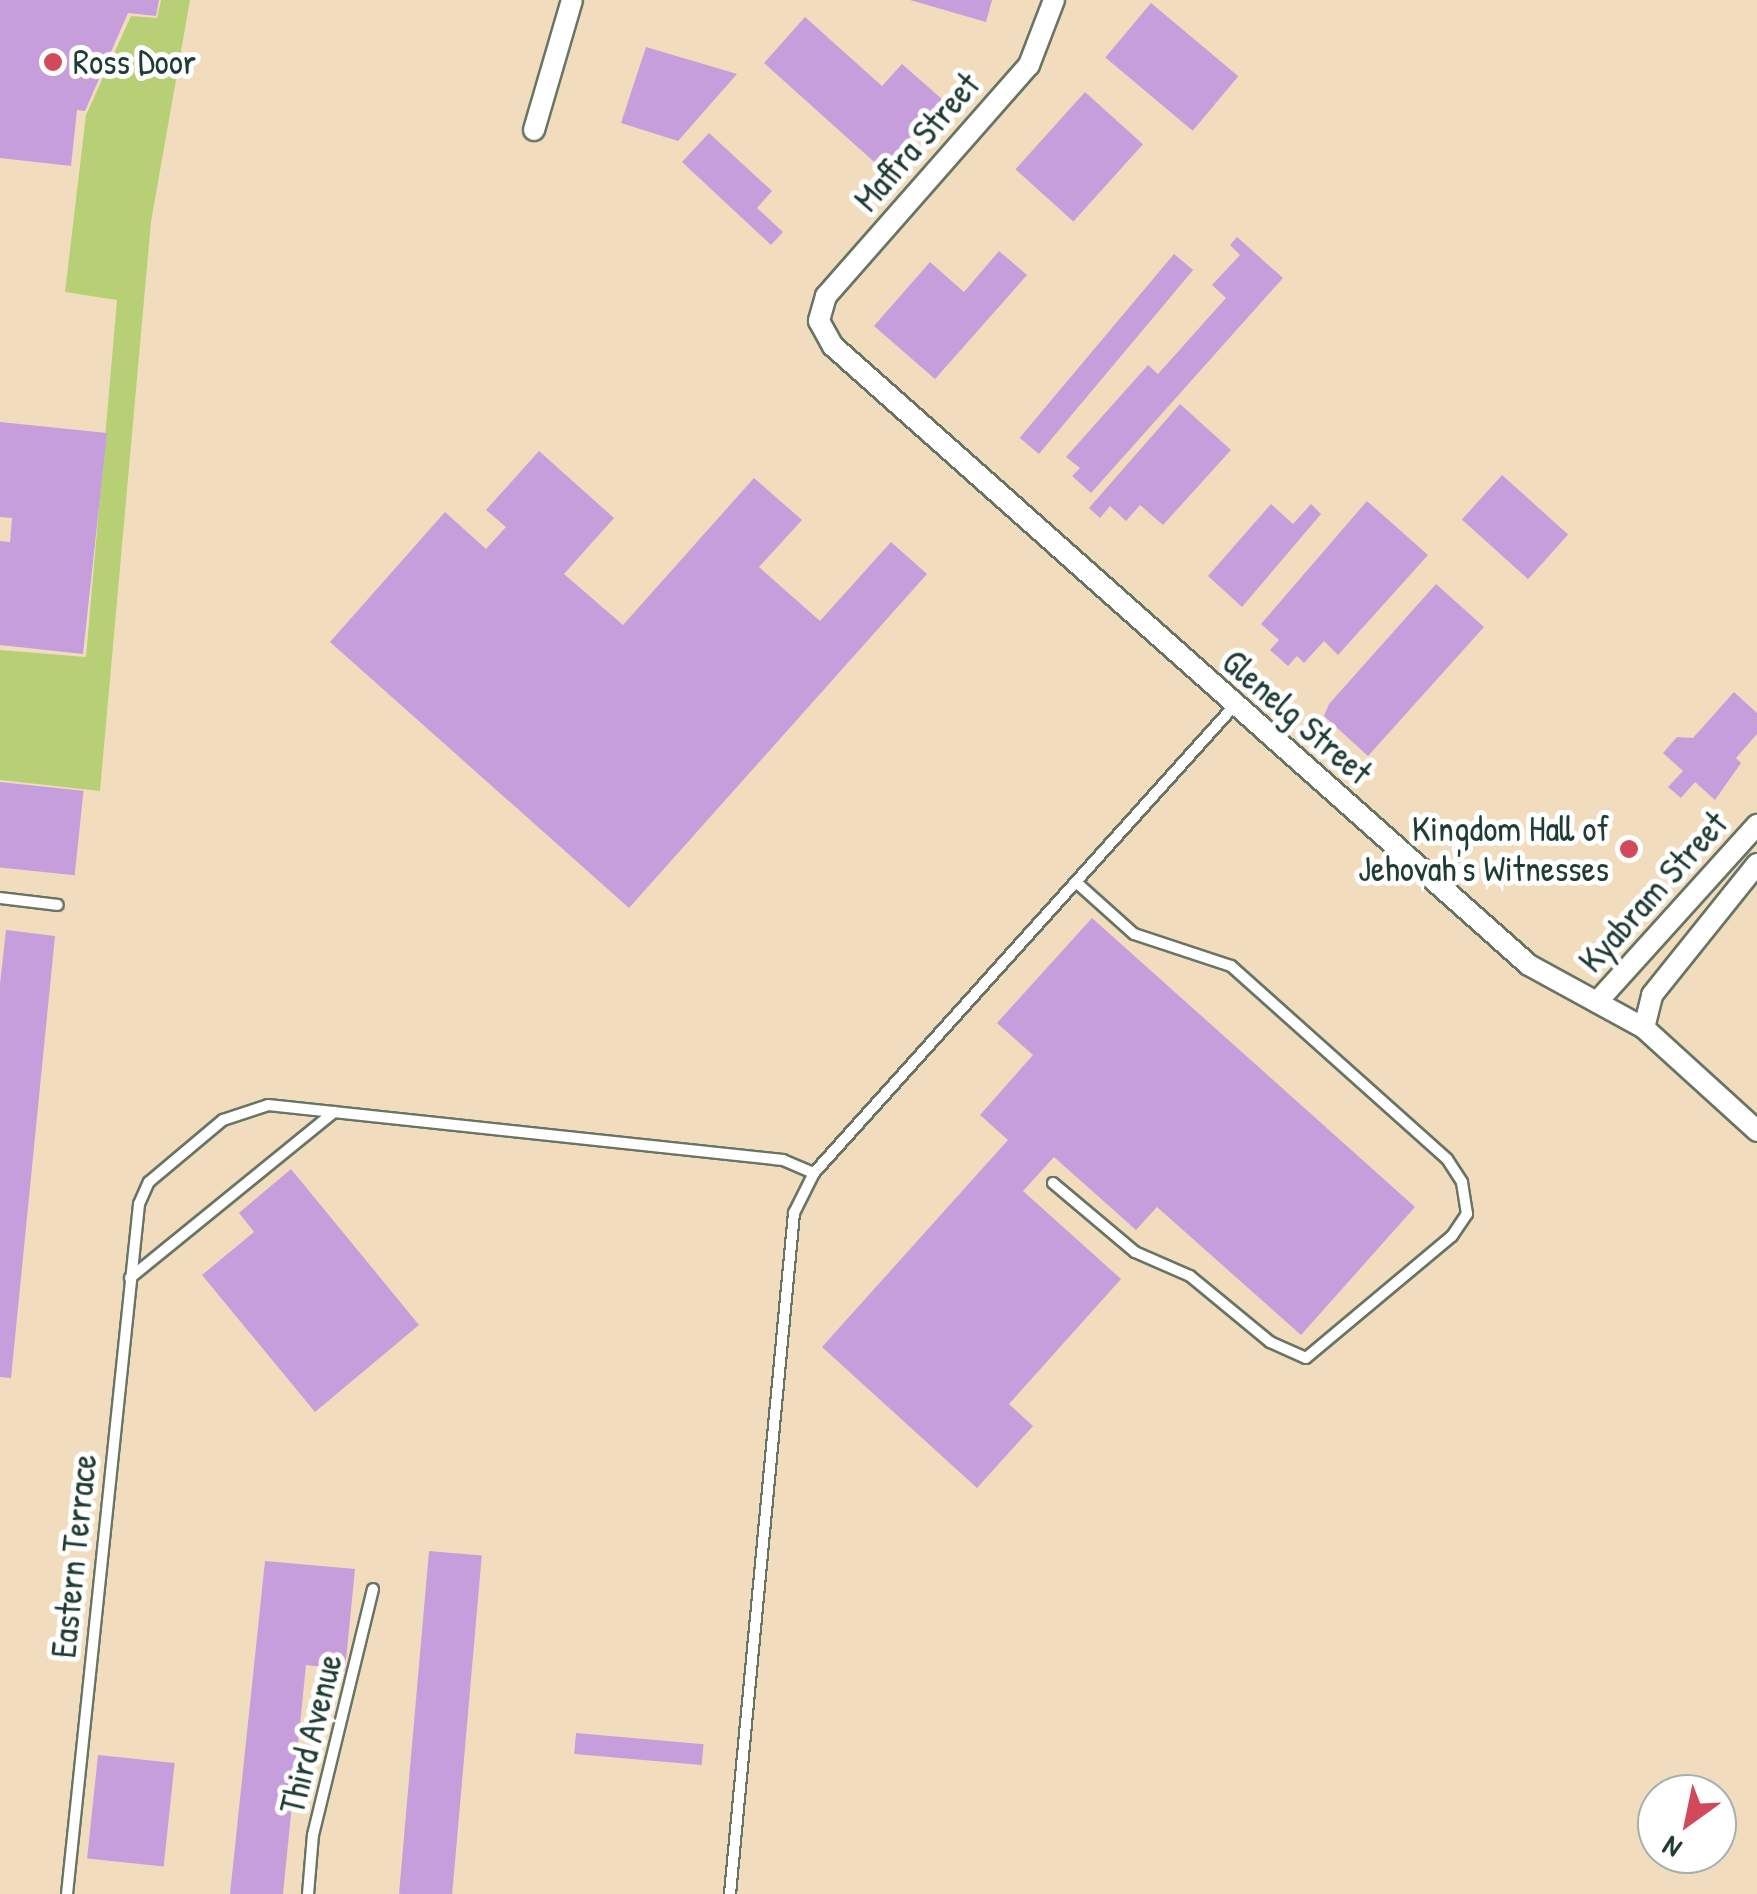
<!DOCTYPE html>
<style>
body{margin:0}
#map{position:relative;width:1757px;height:1894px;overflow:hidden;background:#f1ddbe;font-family:"Patrick Hand",sans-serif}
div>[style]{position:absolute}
.green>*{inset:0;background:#b8d075}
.building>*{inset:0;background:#c69edc;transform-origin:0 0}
.roads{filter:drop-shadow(2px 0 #687564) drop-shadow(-2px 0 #687564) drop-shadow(0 2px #687564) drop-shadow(0 -2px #687564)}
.lane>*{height:10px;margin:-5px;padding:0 5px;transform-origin:5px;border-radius:5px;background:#fff}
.street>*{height:20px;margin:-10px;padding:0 10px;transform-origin:10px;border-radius:10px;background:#fff}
.dots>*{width:28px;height:28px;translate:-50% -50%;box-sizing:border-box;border:5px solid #fff;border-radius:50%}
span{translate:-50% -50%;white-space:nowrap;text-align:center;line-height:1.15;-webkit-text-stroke:10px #fff;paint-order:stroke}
.poi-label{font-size:35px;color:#1f3d34}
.left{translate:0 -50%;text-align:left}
.right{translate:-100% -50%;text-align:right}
.street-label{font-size:35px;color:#1f3d34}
.north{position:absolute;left:1637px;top:1774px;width:100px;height:100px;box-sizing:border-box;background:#fff;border:2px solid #a5b1ae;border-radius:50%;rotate:213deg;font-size:28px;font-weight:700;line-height:40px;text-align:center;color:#1f3d34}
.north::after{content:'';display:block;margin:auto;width:35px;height:45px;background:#d1495b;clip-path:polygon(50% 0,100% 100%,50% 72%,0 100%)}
</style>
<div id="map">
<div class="green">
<div style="clip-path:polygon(161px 0,190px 0,151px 222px,100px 791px,0 780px,0 650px,86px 657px,117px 300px,65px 292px,86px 115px,131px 16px,157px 18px)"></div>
</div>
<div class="building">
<div style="clip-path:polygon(0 0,159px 0,156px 16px,128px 13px,85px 111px,77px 110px,71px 166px,0 158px)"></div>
<div style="clip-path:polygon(910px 0,992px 0,986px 22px)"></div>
<div style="left:1151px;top:3px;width:114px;height:71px;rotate:40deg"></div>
<div style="clip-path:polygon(805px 17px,882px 86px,902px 64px,943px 100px,882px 169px,764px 63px)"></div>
<div style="clip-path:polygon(646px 47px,737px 74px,678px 141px,621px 123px)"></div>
<div style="left:1085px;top:92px;width:78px;height:104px;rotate:42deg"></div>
<div style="clip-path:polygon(709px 133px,772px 191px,757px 208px,783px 232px,771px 245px,682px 162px)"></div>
<div style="clip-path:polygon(1237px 237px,1283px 278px,1091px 493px,1072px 476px,1080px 468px,1066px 457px,1148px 365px,1158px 374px,1226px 298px,1212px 285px,1240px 255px,1230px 245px)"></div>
<div style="clip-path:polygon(999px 251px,1027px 275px,935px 379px,874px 326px,930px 262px,964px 292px)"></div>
<div style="left:1174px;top:254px;width:25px;height:240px;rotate:40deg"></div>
<div style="clip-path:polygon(1180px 404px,1231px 450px,1163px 525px,1140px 505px,1126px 521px,1110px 506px,1100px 518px,1089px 508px)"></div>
<div style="clip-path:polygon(0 422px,107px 433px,83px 654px,0 645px,0 541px,10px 542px,12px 518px,0 517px)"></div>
<div style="clip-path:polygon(539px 451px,614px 518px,564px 574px,623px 625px,754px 478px,802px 520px,759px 567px,820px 621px,891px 542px,927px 574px,629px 908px,330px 642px,445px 512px,486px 549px,506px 527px,486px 510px)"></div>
<div style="left:1502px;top:475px;width:89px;height:60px;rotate:42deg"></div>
<div style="clip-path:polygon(1367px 501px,1428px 555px,1338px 655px,1324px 641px,1304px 663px,1297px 656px,1288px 666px,1270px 650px,1279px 640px,1261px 624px)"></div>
<div style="clip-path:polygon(1271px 504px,1293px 524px,1311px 504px,1321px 514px,1242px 607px,1208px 576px)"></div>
<div style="clip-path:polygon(1436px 584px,1484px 627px,1368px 756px,1324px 716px,1329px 704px)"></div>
<div style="clip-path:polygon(1734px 692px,1757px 713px,1757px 734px,1736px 758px,1741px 763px,1715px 800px,1695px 782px,1681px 798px,1668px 787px,1683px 771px,1663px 753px,1677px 737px,1693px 738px)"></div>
<div style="left:0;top:782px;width:84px;height:85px;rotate:6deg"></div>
<div style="clip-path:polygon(1092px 918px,1415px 1207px,1301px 1335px,1157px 1207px,1136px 1230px,1054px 1157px,1023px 1191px,1121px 1279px,1009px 1404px,1033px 1426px,977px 1488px,822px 1347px,1008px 1140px,980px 1115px,1033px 1055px,997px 1023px)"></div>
<div style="clip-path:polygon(6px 930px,55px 936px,11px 1378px,0 1377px,0 984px)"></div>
<div style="clip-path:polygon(291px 1169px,419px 1325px,315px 1412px,202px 1275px,254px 1232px,239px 1213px)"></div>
<div style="left:429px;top:1551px;width:53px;height:344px;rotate:5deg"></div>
<div style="clip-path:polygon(265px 1561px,355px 1569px,345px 1670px,306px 1665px,283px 1894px,230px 1894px)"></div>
<div style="left:576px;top:1733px;width:128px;height:21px;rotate:5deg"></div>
<div style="left:98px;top:1755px;width:77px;height:104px;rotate:6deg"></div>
</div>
<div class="roads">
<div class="lane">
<div style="left:0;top:898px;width:58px;rotate:6.9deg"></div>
<div style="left:814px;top:1173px;width:628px;rotate:-48.03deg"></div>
<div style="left:1053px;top:1183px;width:107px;rotate:40.1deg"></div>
<div style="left:1135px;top:1252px;width:60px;rotate:23.6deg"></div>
<div style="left:1190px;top:1276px;width:104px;rotate:39.5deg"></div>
<div style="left:1270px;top:1342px;width:39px;rotate:24deg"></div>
<div style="left:1306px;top:1358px;width:190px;rotate:-39.9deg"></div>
<div style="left:1452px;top:1236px;width:27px;rotate:-56deg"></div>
<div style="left:1467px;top:1214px;width:32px;rotate:-99deg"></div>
<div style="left:1462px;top:1182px;width:27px;rotate:-123deg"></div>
<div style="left:1447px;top:1159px;width:290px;rotate:-138.2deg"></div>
<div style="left:1231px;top:966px;width:102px;rotate:-161.7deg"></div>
<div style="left:1134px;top:934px;width:78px;rotate:-138.1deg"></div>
<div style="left:130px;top:1278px;width:263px;rotate:-39.1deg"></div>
<div style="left:67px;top:1894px;width:694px;rotate:-84.04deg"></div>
<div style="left:139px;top:1204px;width:24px;rotate:-66deg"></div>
<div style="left:149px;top:1182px;width:97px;rotate:-40deg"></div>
<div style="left:223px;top:1120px;width:47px;rotate:-18.4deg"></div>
<div style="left:268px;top:1105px;width:518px;rotate:6.1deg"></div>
<div style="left:783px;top:1160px;width:34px;rotate:23deg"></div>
<div style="left:814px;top:1173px;width:45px;rotate:116.6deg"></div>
<div style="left:794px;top:1213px;width:684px;rotate:95.37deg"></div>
<div style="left:308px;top:1894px;width:59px;rotate:-85.2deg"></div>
<div style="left:313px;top:1835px;width:253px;rotate:-76.3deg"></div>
</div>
<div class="street">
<div style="left:1054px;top:0;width:70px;rotate:111deg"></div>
<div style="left:1029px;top:65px;width:308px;rotate:131.3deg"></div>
<div style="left:826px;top:296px;width:26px;rotate:106deg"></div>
<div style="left:819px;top:321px;width:29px;rotate:61deg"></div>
<div style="left:833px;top:346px;width:931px;rotate:41.65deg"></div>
<div style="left:1529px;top:965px;width:131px;rotate:28.7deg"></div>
<div style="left:1644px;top:1028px;width:153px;rotate:42.3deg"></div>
<div style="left:534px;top:130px;width:135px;rotate:-73.7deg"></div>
<div style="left:1597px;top:1002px;width:239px;rotate:-47.9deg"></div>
<div style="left:1644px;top:1028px;width:34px;rotate:-76deg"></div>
<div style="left:1652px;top:995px;width:168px;rotate:-51.3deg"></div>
</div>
</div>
<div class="dots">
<div style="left:53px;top:62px;background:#d1495b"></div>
<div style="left:1629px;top:849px;background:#d1495b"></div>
</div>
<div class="poi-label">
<span class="left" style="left:73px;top:62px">Ross Door</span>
<span class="right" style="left:1609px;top:849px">Kingdom Hall of<br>Jehovah's Witnesses</span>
</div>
<div class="street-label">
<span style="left:917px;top:142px;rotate:-49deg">Maffra Street</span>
<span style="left:1297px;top:717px;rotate:41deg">Glenelg Street</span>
<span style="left:1653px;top:892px;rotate:-48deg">Kyabram Street</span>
<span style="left:74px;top:1556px;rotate:-84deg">Eastern Terrace</span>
<span style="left:311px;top:1734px;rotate:-76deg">Third Avenue</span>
</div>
<div class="north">N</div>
</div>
